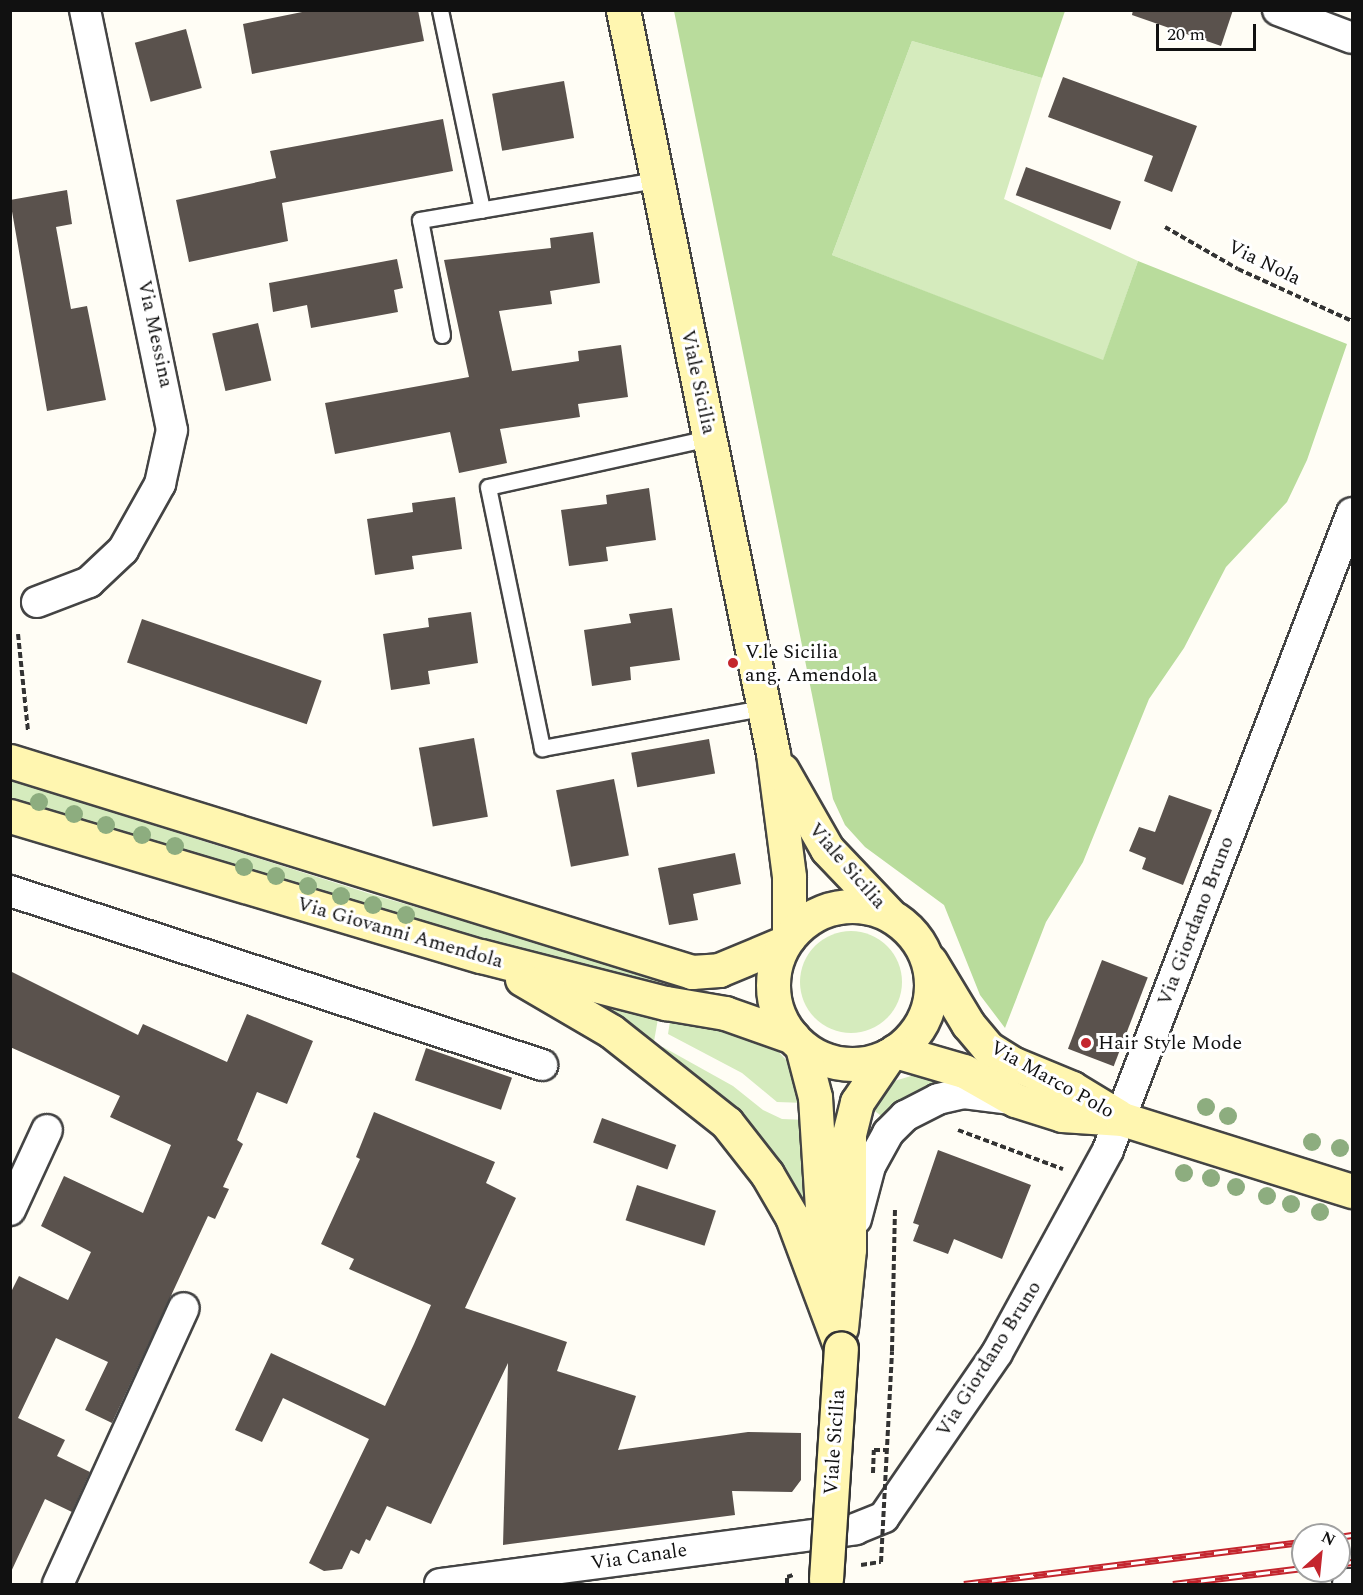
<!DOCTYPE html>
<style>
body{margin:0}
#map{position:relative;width:1363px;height:1595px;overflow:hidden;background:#fffdf5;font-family:Spectral,serif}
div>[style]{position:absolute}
.green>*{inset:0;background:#d5ebbd}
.round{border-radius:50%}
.forest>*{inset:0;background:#b9dc9c}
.building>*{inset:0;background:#5a524d;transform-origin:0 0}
.path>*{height:4px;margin-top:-2px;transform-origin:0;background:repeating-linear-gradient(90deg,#333 0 6px,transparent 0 9px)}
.roads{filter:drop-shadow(2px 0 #444) drop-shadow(-2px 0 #444) drop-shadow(0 2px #444) drop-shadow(0 -2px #444)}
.lane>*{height:15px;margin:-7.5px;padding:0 7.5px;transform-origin:7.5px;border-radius:7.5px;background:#fff}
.street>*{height:30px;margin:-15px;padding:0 15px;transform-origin:15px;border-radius:15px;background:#fff}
.secondary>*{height:33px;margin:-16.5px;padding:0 16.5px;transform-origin:16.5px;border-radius:16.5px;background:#fff6b0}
.secondary>.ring{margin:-16.5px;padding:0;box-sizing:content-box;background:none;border:33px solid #fff6b0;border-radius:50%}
.rail>*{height:7px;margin-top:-3.5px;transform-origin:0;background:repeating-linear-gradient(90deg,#fff 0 14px,#c4262e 0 28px);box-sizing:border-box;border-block:2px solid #c4262e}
.path-bridge>*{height:4px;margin-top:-2px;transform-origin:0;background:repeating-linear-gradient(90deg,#333 0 6px,transparent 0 9px)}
.bridges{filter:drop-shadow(2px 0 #333) drop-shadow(-2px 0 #333) drop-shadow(0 2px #333) drop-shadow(0 -2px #333)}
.secondary-bridge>*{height:33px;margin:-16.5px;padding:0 16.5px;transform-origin:16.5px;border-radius:16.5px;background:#fff6b0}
.trees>*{width:18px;height:18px;margin:-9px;border-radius:50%;background:#8dad7f}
.dots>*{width:16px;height:16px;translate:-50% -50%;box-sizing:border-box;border:3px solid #fff;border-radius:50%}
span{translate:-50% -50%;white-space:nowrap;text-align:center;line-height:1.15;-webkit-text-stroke:6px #fff;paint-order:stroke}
.street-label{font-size:20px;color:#111}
.poi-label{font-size:20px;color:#111}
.left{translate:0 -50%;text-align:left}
.frame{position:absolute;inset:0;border:12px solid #111;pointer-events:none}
.north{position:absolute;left:1291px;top:1523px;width:60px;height:60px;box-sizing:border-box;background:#fff;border:2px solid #a0a0a0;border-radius:50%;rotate:27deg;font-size:16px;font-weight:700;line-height:24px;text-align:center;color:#111}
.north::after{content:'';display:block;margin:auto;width:21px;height:27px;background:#c4262e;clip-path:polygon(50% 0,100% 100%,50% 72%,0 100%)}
.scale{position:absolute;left:1156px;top:24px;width:100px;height:27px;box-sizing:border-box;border:3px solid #111;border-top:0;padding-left:8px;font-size:18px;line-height:21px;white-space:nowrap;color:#111;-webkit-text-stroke:4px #fff;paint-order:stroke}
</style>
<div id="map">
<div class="green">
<div style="clip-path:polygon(912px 41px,1042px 78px,1004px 199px,1138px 261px,1103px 361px,832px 255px)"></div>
<div style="clip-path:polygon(10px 780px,374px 895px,662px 978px,659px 991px,212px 863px,11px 799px)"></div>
<div class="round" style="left:800px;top:931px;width:102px;height:102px"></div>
<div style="clip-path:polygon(573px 988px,659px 1013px,653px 1047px)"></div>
<div style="clip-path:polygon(671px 1015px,762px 1035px,796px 1070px,806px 1103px,777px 1102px,742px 1073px,668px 1034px)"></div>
<div style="clip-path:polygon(663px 1047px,733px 1086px,763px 1110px,782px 1119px,807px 1120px,811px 1212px,805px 1214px,660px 1052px)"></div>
<div style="clip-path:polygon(928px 1071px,950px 1081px,884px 1118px,868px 1106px,884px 1084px)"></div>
</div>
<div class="forest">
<div style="clip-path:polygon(674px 11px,1065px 11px,1042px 78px,912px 41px,832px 255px,1103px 360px,1138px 261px,1347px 344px,1307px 460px,1287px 502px,1226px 567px,1184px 648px,1149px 699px,1083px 862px,1046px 922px,1005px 1028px,980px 995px,944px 905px,865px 847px,845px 825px,833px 799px)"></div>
</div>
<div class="building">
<div style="clip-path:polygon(312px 10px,418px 10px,424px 41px,252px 74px,243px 24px)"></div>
<div style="clip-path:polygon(1133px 10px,1233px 10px,1221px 46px,1132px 15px)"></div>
<div style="left:186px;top:29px;width:61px;height:53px;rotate:75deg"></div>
<div style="clip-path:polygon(1063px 77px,1197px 126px,1172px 192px,1144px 181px,1153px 156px,1048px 117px)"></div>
<div style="left:564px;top:81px;width:58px;height:73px;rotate:80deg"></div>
<div style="clip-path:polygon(443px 119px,453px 171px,282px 203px,288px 241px,189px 262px,176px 200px,276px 178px,270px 151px)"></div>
<div style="left:1026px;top:167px;width:101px;height:30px;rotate:20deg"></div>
<div style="clip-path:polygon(67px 190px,72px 224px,56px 227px,71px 309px,87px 306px,106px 400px,47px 411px,10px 200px)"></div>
<div style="clip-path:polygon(593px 232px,600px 283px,550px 291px,552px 304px,499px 311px,512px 371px,579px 361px,578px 351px,621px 345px,628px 397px,578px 404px,580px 417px,500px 429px,507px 463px,459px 473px,450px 432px,335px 454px,325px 403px,469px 377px,444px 260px,551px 248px,550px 238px)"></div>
<div style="clip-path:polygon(397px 259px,403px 288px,394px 290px,398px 312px,311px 328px,307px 305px,273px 312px,269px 283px)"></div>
<div style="left:258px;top:323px;width:59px;height:47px;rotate:77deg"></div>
<div style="clip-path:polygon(649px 488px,656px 540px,606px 547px,608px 561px,569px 566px,561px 510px,607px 504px,606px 495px)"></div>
<div style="clip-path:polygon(455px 497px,462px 549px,412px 556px,414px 569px,375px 575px,367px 519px,413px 512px,412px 503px)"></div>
<div style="clip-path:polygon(672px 608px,680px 660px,630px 667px,631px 680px,592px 686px,584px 630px,631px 623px,629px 614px)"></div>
<div style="clip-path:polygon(471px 612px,478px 663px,428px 671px,430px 684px,391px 690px,383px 634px,429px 627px,428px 618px)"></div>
<div style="left:142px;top:619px;width:190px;height:46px;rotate:19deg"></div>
<div style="left:474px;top:738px;width:80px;height:56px;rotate:80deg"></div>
<div style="left:709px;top:739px;width:35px;height:79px;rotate:80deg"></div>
<div style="left:614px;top:779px;width:78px;height:59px;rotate:79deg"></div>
<div style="clip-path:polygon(1169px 795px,1212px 810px,1183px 885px,1142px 869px,1146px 858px,1129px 851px,1139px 827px,1155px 832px)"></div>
<div style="clip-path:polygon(735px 853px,741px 884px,693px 894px,698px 920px,669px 925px,658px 868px)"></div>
<div style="left:1102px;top:960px;width:49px;height:95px;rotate:21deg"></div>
<div style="clip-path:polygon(10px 971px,138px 1035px,143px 1024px,227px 1062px,247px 1014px,313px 1041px,287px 1104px,257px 1092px,237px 1140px,243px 1144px,223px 1187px,229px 1189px,215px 1219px,208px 1216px,112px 1423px,85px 1410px,108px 1362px,56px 1338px,18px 1418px,65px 1440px,57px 1456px,90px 1472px,72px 1512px,45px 1499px,10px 1574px,10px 1294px,19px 1276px,68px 1300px,91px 1252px,41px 1226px,64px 1176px,143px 1213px,171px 1145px,110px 1117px,120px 1096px,10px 1047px)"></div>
<div style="left:426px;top:1048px;width:91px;height:34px;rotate:19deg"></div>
<div style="clip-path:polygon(374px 1112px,495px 1162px,486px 1183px,516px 1198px,465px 1308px,567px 1342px,557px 1371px,636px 1396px,618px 1450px,748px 1432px,801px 1433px,801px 1480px,792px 1492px,732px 1491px,735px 1515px,503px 1545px,508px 1363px,431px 1524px,387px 1506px,370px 1541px,366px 1539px,359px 1554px,351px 1550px,342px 1569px,324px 1571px,309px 1563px,369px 1439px,283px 1398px,262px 1442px,235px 1430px,271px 1353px,385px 1406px,414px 1344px,431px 1305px,349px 1269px,354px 1259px,321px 1244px,360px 1159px,356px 1157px)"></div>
<div style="left:602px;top:1118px;width:79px;height:26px;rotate:20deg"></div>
<div style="clip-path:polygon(938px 1150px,1031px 1185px,1002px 1259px,954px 1239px,948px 1254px,913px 1241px,919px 1225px,913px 1223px)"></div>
<div style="left:637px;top:1185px;width:83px;height:37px;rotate:18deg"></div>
</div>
<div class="path">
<div style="left:1165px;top:227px;width:84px;rotate:29.9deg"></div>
<div style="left:1238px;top:269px;width:125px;rotate:24.5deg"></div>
<div style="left:18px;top:634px;width:98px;rotate:84.1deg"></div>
<div style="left:958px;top:1130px;width:112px;rotate:20.4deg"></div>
<div style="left:892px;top:1351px;width:143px;rotate:-88.8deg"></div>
<div style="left:874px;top:1450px;width:13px"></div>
<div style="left:873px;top:1473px;width:23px;rotate:-88deg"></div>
<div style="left:787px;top:1584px;width:7px;rotate:-90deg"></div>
<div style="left:787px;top:1577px;width:6px;rotate:-18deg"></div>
</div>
<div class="roads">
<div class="lane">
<div style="left:440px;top:10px;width:204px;rotate:78.1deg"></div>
<div style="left:442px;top:335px;width:117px;rotate:-100.8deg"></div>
<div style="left:420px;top:220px;width:240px;rotate:-9.6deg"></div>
<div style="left:709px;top:438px;width:226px;rotate:167.5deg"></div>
<div style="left:488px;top:487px;width:267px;rotate:78.3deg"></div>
<div style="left:542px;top:748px;width:225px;rotate:-10.3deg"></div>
</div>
<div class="street">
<div style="left:1278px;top:10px;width:79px;rotate:20.7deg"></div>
<div style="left:37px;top:602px;width:56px;rotate:-21deg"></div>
<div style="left:89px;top:582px;width:47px;rotate:-43.3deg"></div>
<div style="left:123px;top:550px;width:76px;rotate:-60.7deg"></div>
<div style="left:160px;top:484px;width:55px;rotate:-77.5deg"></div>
<div style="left:172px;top:430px;width:429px;rotate:-101.7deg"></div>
<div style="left:10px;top:891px;width:560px;rotate:18.11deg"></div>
<div style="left:10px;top:1210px;width:88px;rotate:-65.2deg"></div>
<div style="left:856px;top:1219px;width:55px;rotate:-75.2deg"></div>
<div style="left:870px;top:1166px;width:38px;rotate:-61deg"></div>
<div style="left:888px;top:1133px;width:24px;rotate:-45deg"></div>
<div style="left:905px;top:1116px;width:37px;rotate:-27deg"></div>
<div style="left:938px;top:1099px;width:27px;rotate:-13deg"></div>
<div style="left:964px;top:1093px;width:46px;rotate:7.4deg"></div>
<div style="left:58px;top:1584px;width:303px;rotate:-65.5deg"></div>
<div style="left:440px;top:1584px;width:419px;rotate:-7.5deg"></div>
<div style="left:855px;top:1529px;width:31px;rotate:-22deg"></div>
<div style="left:884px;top:1517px;width:199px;rotate:-55.4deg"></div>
<div style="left:997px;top:1353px;width:231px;rotate:-61.3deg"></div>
<div style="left:1108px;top:1150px;width:682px;rotate:-69.04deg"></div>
<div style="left:1348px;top:1584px;width:4px"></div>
</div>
<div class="secondary">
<div style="left:623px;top:10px;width:758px;rotate:78.59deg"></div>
<div style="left:773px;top:753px;width:125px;rotate:82.6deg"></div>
<div style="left:789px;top:877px;width:60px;rotate:90deg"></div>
<div style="left:10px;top:761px;width:714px;rotate:17.19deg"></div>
<div style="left:692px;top:972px;width:27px;rotate:-4deg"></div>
<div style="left:719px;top:970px;width:70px;rotate:-22.6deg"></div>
<div style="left:782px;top:770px;width:91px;rotate:60.3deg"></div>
<div style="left:827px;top:849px;width:90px;rotate:46.4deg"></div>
<div style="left:10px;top:816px;width:491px;rotate:16.6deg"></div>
<div style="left:481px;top:956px;width:191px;rotate:14.3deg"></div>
<div style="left:666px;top:1003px;width:60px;rotate:9.6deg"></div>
<div style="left:725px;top:1013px;width:72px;rotate:19.4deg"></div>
<div class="ring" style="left:773px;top:906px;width:125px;height:125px"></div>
<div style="left:930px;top:961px;width:74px;rotate:58.9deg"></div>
<div style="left:968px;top:1024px;width:31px;rotate:50deg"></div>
<div style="left:988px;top:1048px;width:31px;rotate:32deg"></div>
<div style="left:1014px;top:1064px;width:63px;rotate:22.5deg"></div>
<div style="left:1072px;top:1088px;width:54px;rotate:31.3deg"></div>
<div style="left:522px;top:979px;width:103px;rotate:30.3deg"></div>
<div style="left:611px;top:1031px;width:148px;rotate:38.4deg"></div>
<div style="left:727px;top:1123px;width:65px;rotate:51.9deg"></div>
<div style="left:767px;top:1174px;width:50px;rotate:59.8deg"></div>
<div style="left:792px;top:1217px;width:140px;rotate:69.5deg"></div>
<div style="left:802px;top:1047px;width:52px;rotate:75.4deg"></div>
<div style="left:815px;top:1097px;width:127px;rotate:86.4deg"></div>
<div style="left:823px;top:1224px;width:55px;rotate:78.5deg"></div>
<div style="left:895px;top:1051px;width:72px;rotate:16.2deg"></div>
<div style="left:964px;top:1071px;width:59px;rotate:29.6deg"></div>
<div style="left:1015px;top:1100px;width:49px;rotate:17.7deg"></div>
<div style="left:1062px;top:1115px;width:60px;rotate:3.8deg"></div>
<div style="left:1122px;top:1119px;width:241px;rotate:17.4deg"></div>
<div style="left:841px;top:1328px;width:79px;rotate:-84.2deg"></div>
<div style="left:849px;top:1249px;width:115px;rotate:-90deg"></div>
<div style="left:849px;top:1134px;width:33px;rotate:-76deg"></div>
<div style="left:857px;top:1102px;width:57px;rotate:-55.8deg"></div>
</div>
</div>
<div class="rail">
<div style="left:1339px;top:1537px;width:13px;rotate:-9deg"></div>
<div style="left:1339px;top:1564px;width:13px;rotate:-9deg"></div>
<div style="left:964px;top:1584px;width:342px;rotate:-7.1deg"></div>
<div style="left:1173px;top:1584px;width:131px;rotate:-7deg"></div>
</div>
<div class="path-bridge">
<div style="left:861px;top:1565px;width:20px;rotate:-9deg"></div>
<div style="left:881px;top:1562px;width:211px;rotate:-87deg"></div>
</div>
<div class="bridges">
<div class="secondary-bridge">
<div style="left:826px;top:1579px;width:231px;rotate:-86.3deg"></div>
</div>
</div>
<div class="trees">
<div style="left:39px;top:802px"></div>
<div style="left:74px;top:814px"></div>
<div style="left:106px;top:825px"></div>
<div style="left:142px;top:835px"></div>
<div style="left:175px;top:846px"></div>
<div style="left:244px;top:867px"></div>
<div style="left:276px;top:876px"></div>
<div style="left:308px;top:886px"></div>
<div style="left:341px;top:896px"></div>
<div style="left:373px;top:905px"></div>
<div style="left:406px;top:915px"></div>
<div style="left:1206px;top:1107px"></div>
<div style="left:1228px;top:1116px"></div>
<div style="left:1312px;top:1142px"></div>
<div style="left:1340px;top:1148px"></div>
<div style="left:1184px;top:1173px"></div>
<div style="left:1211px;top:1178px"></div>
<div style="left:1236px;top:1187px"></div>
<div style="left:1267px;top:1196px"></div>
<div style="left:1291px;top:1204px"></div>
<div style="left:1320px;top:1212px"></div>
</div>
<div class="dots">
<div style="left:733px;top:663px;background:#c4262e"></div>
<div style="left:1086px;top:1043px;background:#c4262e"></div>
</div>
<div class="street-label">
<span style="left:1264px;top:263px;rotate:26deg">Via Nola</span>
<span style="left:155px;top:334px;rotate:78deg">Via Messina</span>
<span style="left:698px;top:382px;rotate:78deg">Viale Sicilia</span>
<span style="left:847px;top:866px;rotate:49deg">Viale Sicilia</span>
<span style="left:1196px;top:921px;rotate:-69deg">Via Giordano Bruno</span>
<span style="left:400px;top:933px;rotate:16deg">Via Giovanni Amendola</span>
<span style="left:1052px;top:1080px;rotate:29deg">Via Marco Polo</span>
<span style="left:989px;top:1359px;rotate:-58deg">Via Giordano Bruno</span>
<span style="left:835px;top:1442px;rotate:-86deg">Viale Sicilia</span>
<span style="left:639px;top:1557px;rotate:-8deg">Via Canale</span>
</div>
<div class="poi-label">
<span class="left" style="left:745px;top:664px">V.le Sicilia<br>ang. Amendola</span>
<span class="left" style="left:1098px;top:1043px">Hair Style Mode</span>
</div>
<div class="frame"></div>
<div class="north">N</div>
<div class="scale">20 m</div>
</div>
